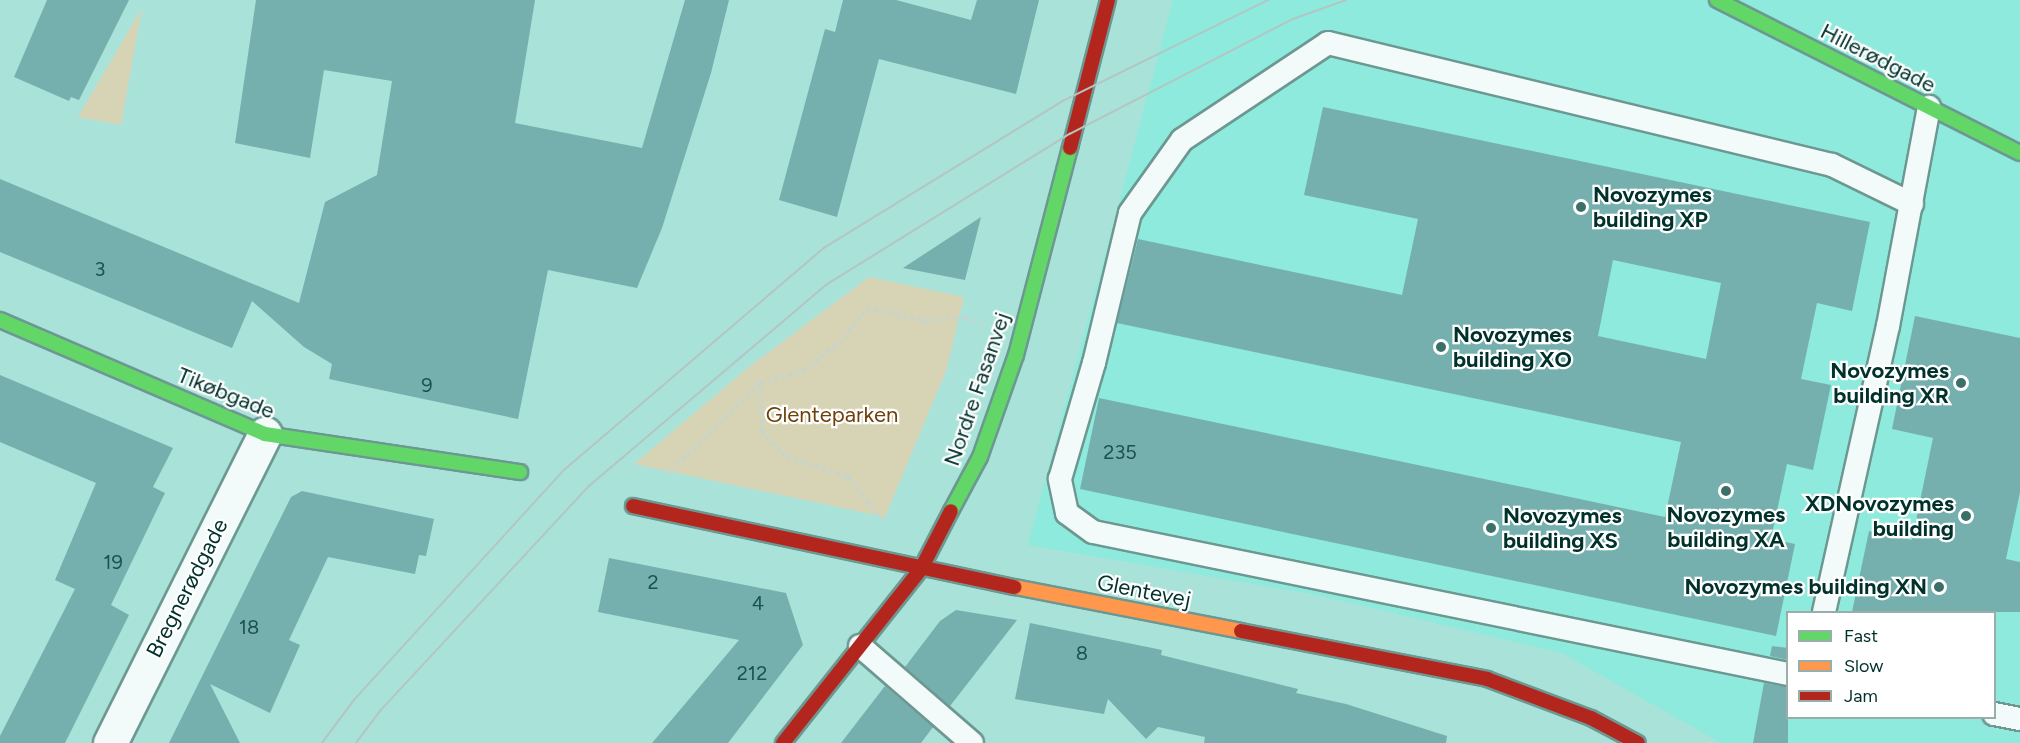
<!DOCTYPE html>
<meta charset="utf-8">
<style>
body{margin:0}
#map{position:relative;width:2020px;height:743px;overflow:hidden;background:#a8e2d9;font-family:Figtree,sans-serif}
div>[style]{position:absolute}
.built>*{inset:0;background:#8deadc}
.green>*{inset:0;background:#d7d4b6}
.building>*{inset:0;background:#75b0af}
.path>*{height:4px;margin-top:-2px;transform-origin:0;background:repeating-linear-gradient(90deg,#c2d5d2 0 3px,transparent 0 7.5px)}
.roads{filter:drop-shadow(2px 0 #6d9892) drop-shadow(-2px 0 #6d9892) drop-shadow(0 2px #6d9892) drop-shadow(0 -2px #6d9892)}
.lane>*{height:22px;margin:-11px;padding:0 11px;transform-origin:11px;border-radius:11px;background:#f2fbf9}
.street>*{height:33px;margin:-16.5px;padding:0 16.5px;transform-origin:16.5px;border-radius:16.5px;background:#f2fbf9}
.fast>*{height:14px;margin:-7px;padding:0 7px;transform-origin:7px;border-radius:7px;background:#63d668}
.slow>*{height:14px;margin:-7px;padding:0 7px;transform-origin:7px;border-radius:7px;background:#ff974d}
.jam>*{height:14px;margin:-7px;padding:0 7px;transform-origin:7px;border-radius:7px;background:#b3261e}
.tram>*{height:1.5px;margin:-0.75px;padding:0 0.75px;transform-origin:0.75px;border-radius:0.75px;background:#b4c5c3}
.dots>*{width:16px;height:16px;translate:-50% -50%;box-sizing:border-box;border:3px solid #fff;border-radius:50%}
span{translate:-50% -50%;white-space:nowrap;text-align:center;line-height:1.15;-webkit-text-stroke:4.5px #fff;paint-order:stroke}
.number-label{font-size:20px;color:#1d514c}
.number-label span{-webkit-text-stroke-width:0}
.street-label{font-size:22px;color:#00312b}
.poi-label{font-size:22px;color:#00312b;font-weight:700}
.left{translate:0 -50%;text-align:left}
.right{translate:-100% -50%;text-align:right}
.park-label{font-size:22px;color:#6f400a}
.legend{position:absolute;left:1786px;top:611px;width:210px;height:108px;box-sizing:border-box;background:#fff;border:2px solid #99adaa;margin:0;padding:8px 10px;list-style:none;font-size:18px;color:#00312b}
.legend li{display:flex;align-items:center;gap:12px;height:30px}
.legend b{width:30px;border:2px solid #99adaa}
</style>
<div id="map">
<div class="built">
<div style="clip-path:polygon(evenodd,1173px 0,2020px 0,2020px 743px,1721px 743px,1562px 653px,1318px 595px,1028px 545px,1173px 0,1788px 612px,1994px 612px,1994px 718px,1788px 718px,1788px 612px)"></div>
</div>
<div class="green">
<div style="clip-path:polygon(142px 8px,121px 125px,78px 117px)"></div>
<div style="clip-path:polygon(869px 277px,964px 297px,946px 371px,885px 517px,634px 464px,750px 366px)"></div>
</div>
<div class="building">
<div style="clip-path:polygon(47px 0,129px 0,79px 100px,71px 97px,69px 101px,14px 77px)"></div>
<div style="clip-path:polygon(256px 0,535px 0,515px 123px,642px 148px,685px 0,729px 0,711px 73px,662px 228px,637px 288px,548px 270px,518px 419px,329px 379px,332px 364px,304px 347px,252px 301px,232px 348px,0 252px,0 179px,299px 303px,325px 202px,377px 175px,392px 81px,324px 70px,310px 158px,235px 143px)"></div>
<div style="clip-path:polygon(843px 0,896px 0,971px 20px,977px 0,1039px 0,1016px 94px,879px 59px,837px 217px,779px 200px,825px 29px,835px 32px)"></div>
<div style="clip-path:polygon(evenodd,1323px 107px,1870px 222px,1852px 311px,1817px 303px,1801px 379px,1831px 385px,1813px 470px,1787px 464px,1771px 539px,1795px 544px,1776px 636px,1080px 489px,1099px 398px,1665px 517px,1681px 442px,1117px 323px,1138px 239px,1402px 295px,1418px 219px,1304px 195px,1323px 107px,1613px 260px,1721px 283px,1706px 359px,1598px 336px,1613px 260px)"></div>
<div style="clip-path:polygon(981px 217px,965px 280px,903px 268px)"></div>
<div style="clip-path:polygon(1915px 316px,2020px 338px,2020px 492px,2006px 559px,2020px 562px,2020px 612px,1852px 612px,1869px 531px,1912px 540px,1933px 438px,1892px 429px)"></div>
<div style="clip-path:polygon(0 375px,173px 448px,153px 487px,165px 493px,111px 605px,129px 615px,65px 743px,0 743px,0 736px,75px 589px,55px 580px,96px 483px,0 442px)"></div>
<div style="clip-path:polygon(302px 491px,434px 519px,426px 556px,419px 555px,415px 574px,328px 557px,289px 640px,300px 645px,270px 713px,210px 684px,240px 743px,169px 743px,291px 497px)"></div>
<div style="clip-path:polygon(609px 558px,786px 593px,803px 645px,728px 743px,652px 743px,739px 640px,598px 612px)"></div>
<div style="clip-path:polygon(956px 610px,1017px 620px,950px 706px,905px 667px,940px 621px)"></div>
<div style="clip-path:polygon(1030px 623px,1162px 650px,1161px 655px,1298px 689px,1296px 693px,1346px 704px,1447px 736px,1446px 743px,1204px 743px,1205px 737px,1158px 727px,1146px 739px,1108px 699px,1104px 714px,1015px 699px)"></div>
<div style="clip-path:polygon(1772px 646px,1788px 648px,1788px 660px,1770px 656px)"></div>
<div style="clip-path:polygon(1764px 683px,1788px 687px,1788px 743px,1753px 743px)"></div>
<div style="clip-path:polygon(885px 686px,933px 727px,921px 743px,841px 743px)"></div>
</div>
<div class="path">
<div style="left:760px;top:383px;width:49px;rotate:87.7deg"></div>
<div style="left:762px;top:432px;width:35px;rotate:45deg"></div>
<div style="left:787px;top:457px;width:64px;rotate:18.2deg"></div>
<div style="left:848px;top:477px;width:56px;rotate:51.5deg"></div>
<div style="left:666px;top:475px;width:132px;rotate:-44.4deg"></div>
<div style="left:760px;top:383px;width:46px;rotate:-15.3deg"></div>
<div style="left:804px;top:371px;width:45px;rotate:-38.7deg"></div>
<div style="left:839px;top:343px;width:44px;rotate:-50.5deg"></div>
<div style="left:867px;top:309px;width:59px;rotate:11.7deg"></div>
<div style="left:925px;top:321px;width:40px;rotate:-4.3deg"></div>
<div style="left:965px;top:318px;width:21px;rotate:17deg"></div>
</div>
<div class="roads">
<div class="lane">
<div style="left:1824px;top:612px;width:293px;rotate:-77.4deg"></div>
<div style="left:1888px;top:326px;width:223px;rotate:-79.4deg"></div>
<div style="left:860px;top:646px;width:148px;rotate:40.9deg"></div>
<div style="left:1788px;top:674px;width:709px;rotate:-168.45deg"></div>
<div style="left:1093px;top:532px;width:32px;rotate:-144deg"></div>
<div style="left:1067px;top:513px;width:35px;rotate:-102deg"></div>
<div style="left:1060px;top:479px;width:121px;rotate:-73.7deg"></div>
<div style="left:1094px;top:363px;width:154px;rotate:-76.5deg"></div>
<div style="left:1130px;top:213px;width:90px;rotate:-54.5deg"></div>
<div style="left:1182px;top:140px;width:175px;rotate:-33.6deg"></div>
<div style="left:1328px;top:43px;width:519px;rotate:13.61deg"></div>
<div style="left:1832px;top:165px;width:89px;rotate:26deg"></div>
<div style="left:1994px;top:714px;width:26px;rotate:11deg"></div>
</div>
<div class="street">
<div style="left:110px;top:743px;width:346px;rotate:-63.4deg"></div>
</div>
<div class="fast">
<div style="left:1717px;top:0;width:339px;rotate:26.8deg"></div>
<div style="left:0;top:320px;width:288px;rotate:23.3deg"></div>
<div style="left:265px;top:434px;width:258px;rotate:8.5deg"></div>
<div style="left:951px;top:511px;width:61px;rotate:-61.8deg"></div>
<div style="left:980px;top:457px;width:108px;rotate:-70.6deg"></div>
<div style="left:1016px;top:355px;width:214px;rotate:-75.4deg"></div>
</div>
<div class="slow">
<div style="left:1015px;top:587px;width:230px;rotate:11deg"></div>
</div>
<div class="jam">
<div style="left:1070px;top:148px;width:153px;rotate:-75.6deg"></div>
<div style="left:633px;top:506px;width:390px;rotate:12deg"></div>
<div style="left:1241px;top:631px;width:251px;rotate:11deg"></div>
<div style="left:1487px;top:679px;width:111px;rotate:20.6deg"></div>
<div style="left:1591px;top:718px;width:53px;rotate:28deg"></div>
<div style="left:783px;top:743px;width:222px;rotate:-51.6deg"></div>
<div style="left:921px;top:569px;width:65px;rotate:-62.7deg"></div>
</div>
</div>
<div class="tram">
<div style="left:322px;top:743px;width:54px;rotate:-53.3deg"></div>
<div style="left:354px;top:700px;width:311px;rotate:-47.6deg"></div>
<div style="left:564px;top:470px;width:342px;rotate:-40.5deg"></div>
<div style="left:824px;top:248px;width:281px;rotate:-31.6deg"></div>
<div style="left:1063px;top:101px;width:229px;rotate:-26.2deg"></div>
<div style="left:356px;top:743px;width:40px;rotate:-53deg"></div>
<div style="left:380px;top:711px;width:307px;rotate:-47.1deg"></div>
<div style="left:589px;top:486px;width:311px;rotate:-40.3deg"></div>
<div style="left:826px;top:285px;width:287px;rotate:-31.8deg"></div>
<div style="left:1070px;top:134px;width:251px;rotate:-27.3deg"></div>
<div style="left:1293px;top:19px;width:56px;rotate:-19.7deg"></div>
</div>
<div class="dots">
<div style="left:1581px;top:207px;background:#3b6f68"></div>
<div style="left:1441px;top:347px;background:#3b6f68"></div>
<div style="left:1961px;top:383px;background:#3b6f68"></div>
<div style="left:1726px;top:491px;background:#3b6f68"></div>
<div style="left:1966px;top:516px;background:#3b6f68"></div>
<div style="left:1491px;top:528px;background:#3b6f68"></div>
<div style="left:1939px;top:587px;background:#3b6f68"></div>
</div>
<div class="number-label">
<span style="left:100px;top:269px">3</span>
<span style="left:427px;top:385px">9</span>
<span style="left:1120px;top:452px">235</span>
<span style="left:113px;top:562px">19</span>
<span style="left:653px;top:582px">2</span>
<span style="left:758px;top:603px">4</span>
<span style="left:249px;top:627px">18</span>
<span style="left:1082px;top:653px">8</span>
<span style="left:752px;top:673px">212</span>
</div>
<div class="street-label">
<span style="left:1878px;top:58px;rotate:27deg">Hillerødgade</span>
<span style="left:977px;top:389px;rotate:-71deg">Nordre Fasanvej</span>
<span style="left:226px;top:393px;rotate:22deg">Tikøbgade</span>
<span style="left:187px;top:588px;rotate:-63deg">Bregnerødgade</span>
<span style="left:1144px;top:591px;rotate:11deg">Glentevej</span>
</div>
<div class="poi-label">
<span class="left" style="left:1593px;top:207px">Novozymes<br>building XP</span>
<span class="left" style="left:1453px;top:347px">Novozymes<br>building XO</span>
<span class="right" style="left:1949px;top:383px">Novozymes<br>building XR</span>
<span class="right" style="left:1954px;top:516px">XDNovozymes<br>building</span>
<span style="left:1726px;top:527px">Novozymes<br>building XA</span>
<span class="left" style="left:1503px;top:528px">Novozymes<br>building XS</span>
<span class="right" style="left:1927px;top:587px">Novozymes building XN</span>
</div>
<div class="park-label">
<span style="left:832px;top:415px">Glenteparken</span>
</div>
<ul class="legend">
<li><b style="height:8px;background:#63d668"></b>Fast</li>
<li><b style="height:8px;background:#ff974d"></b>Slow</li>
<li><b style="height:8px;background:#b3261e"></b>Jam</li>
</ul>
</div>
